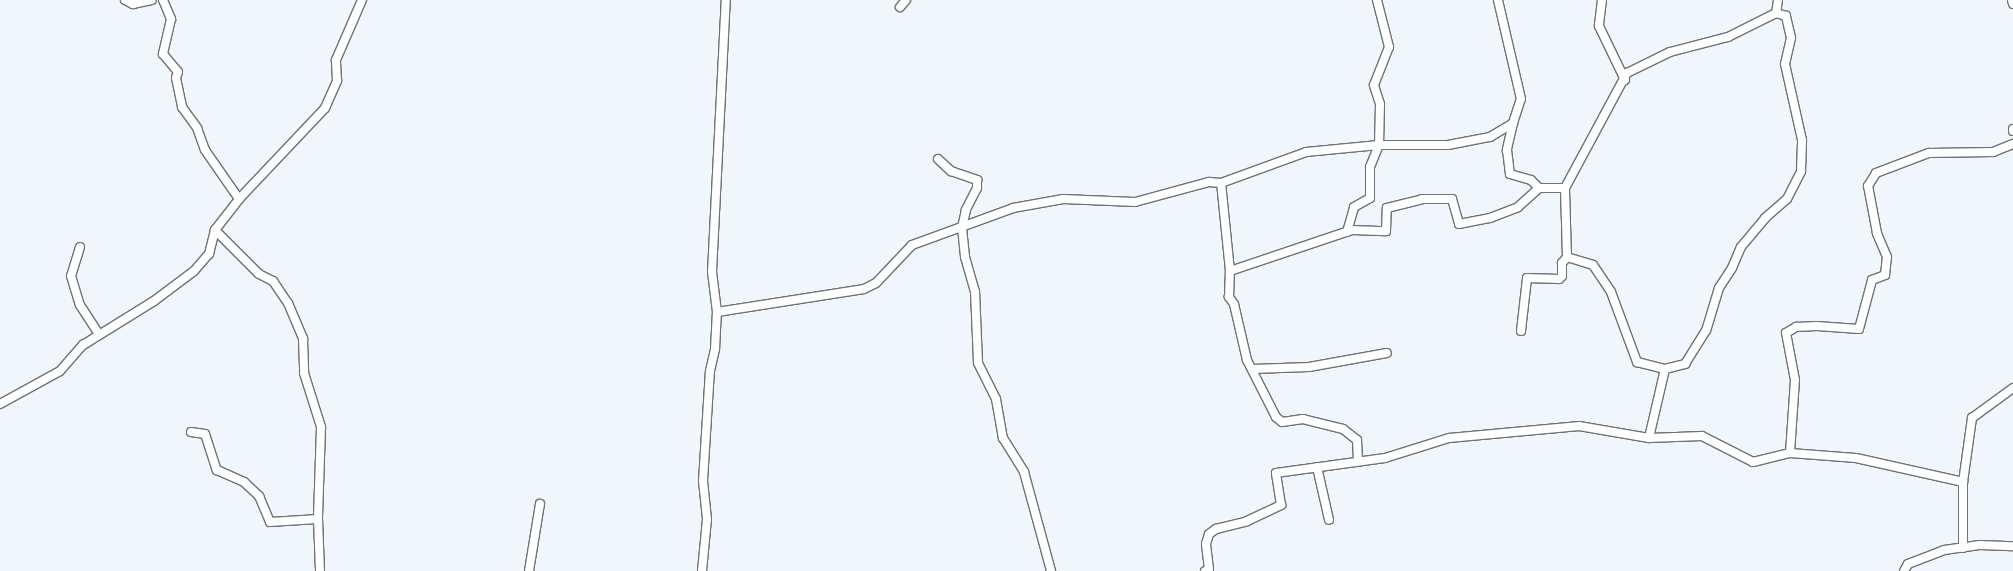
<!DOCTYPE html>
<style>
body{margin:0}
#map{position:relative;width:2013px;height:571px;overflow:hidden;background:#f0f6fb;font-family:Literata,serif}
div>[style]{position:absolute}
.roads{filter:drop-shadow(1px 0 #6d7276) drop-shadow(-1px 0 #6d7276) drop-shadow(0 1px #6d7276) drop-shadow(0 -1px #6d7276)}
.street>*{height:8px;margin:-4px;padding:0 4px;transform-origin:4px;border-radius:4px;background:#fff}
span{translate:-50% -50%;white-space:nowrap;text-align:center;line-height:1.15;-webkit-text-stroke:4px #fff;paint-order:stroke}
</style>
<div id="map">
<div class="roads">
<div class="street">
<div style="left:125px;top:0;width:9px;rotate:27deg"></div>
<div style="left:133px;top:4px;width:19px;rotate:-12deg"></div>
<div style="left:163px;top:0;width:21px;rotate:67deg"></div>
<div style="left:171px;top:19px;width:36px;rotate:103deg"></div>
<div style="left:163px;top:54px;width:23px;rotate:50deg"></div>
<div style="left:178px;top:72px;width:6px;rotate:108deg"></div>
<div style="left:176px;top:78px;width:30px;rotate:78deg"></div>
<div style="left:182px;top:107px;width:26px;rotate:54deg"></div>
<div style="left:197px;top:128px;width:23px;rotate:70deg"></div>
<div style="left:205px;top:150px;width:60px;rotate:55.2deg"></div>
<div style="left:1602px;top:0;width:26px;rotate:97deg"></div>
<div style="left:1599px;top:26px;width:60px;rotate:64.3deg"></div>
<div style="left:2012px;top:0;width:4px;rotate:76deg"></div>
<div style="left:900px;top:7px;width:9px;rotate:-49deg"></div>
<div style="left:1513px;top:123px;width:28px;rotate:103deg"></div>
<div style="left:1507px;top:150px;width:24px;rotate:83deg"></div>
<div style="left:1510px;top:174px;width:22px;rotate:16deg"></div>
<div style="left:1531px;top:180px;width:11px;rotate:45deg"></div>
<div style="left:2013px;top:129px;width:2px;rotate:90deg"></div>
<div style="left:938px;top:159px;width:18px;rotate:43deg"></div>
<div style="left:951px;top:171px;width:28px;rotate:19deg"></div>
<div style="left:977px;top:180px;width:8px;rotate:90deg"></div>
<div style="left:977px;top:188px;width:25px;rotate:117deg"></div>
<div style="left:966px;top:210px;width:18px;rotate:103deg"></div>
<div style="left:962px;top:228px;width:29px;rotate:84deg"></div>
<div style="left:965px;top:257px;width:35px;rotate:74deg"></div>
<div style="left:975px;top:291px;width:72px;rotate:87.6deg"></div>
<div style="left:978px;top:363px;width:40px;rotate:63.4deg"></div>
<div style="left:996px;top:399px;width:40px;rotate:80deg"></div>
<div style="left:1003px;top:438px;width:40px;rotate:58deg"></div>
<div style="left:1024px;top:472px;width:103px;rotate:74.7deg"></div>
<div style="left:215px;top:230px;width:62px;rotate:45deg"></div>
<div style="left:259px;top:274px;width:16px;rotate:27deg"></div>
<div style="left:273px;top:281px;width:27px;rotate:56deg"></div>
<div style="left:288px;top:303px;width:39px;rotate:67deg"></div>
<div style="left:303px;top:339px;width:34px;rotate:88deg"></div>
<div style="left:304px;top:373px;width:57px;rotate:72.5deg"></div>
<div style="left:321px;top:427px;width:92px;rotate:91.9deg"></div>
<div style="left:318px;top:519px;width:52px;rotate:87.8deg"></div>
<div style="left:1347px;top:232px;width:26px;rotate:-74deg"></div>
<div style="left:1354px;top:207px;width:18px;rotate:-29deg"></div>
<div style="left:1370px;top:198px;width:31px;rotate:-90deg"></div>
<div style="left:1370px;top:167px;width:24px;rotate:-68deg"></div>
<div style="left:1379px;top:145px;width:41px;rotate:-88.6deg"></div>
<div style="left:1380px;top:104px;width:20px;rotate:-108deg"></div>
<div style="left:1374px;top:85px;width:41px;rotate:-68.5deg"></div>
<div style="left:1389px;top:47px;width:49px;rotate:-104.3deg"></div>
<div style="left:80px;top:247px;width:30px;rotate:107deg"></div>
<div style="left:71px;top:276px;width:30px;rotate:73deg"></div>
<div style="left:80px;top:305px;width:35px;rotate:57deg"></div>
<div style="left:1567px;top:257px;width:27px;rotate:17deg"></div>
<div style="left:1593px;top:265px;width:32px;rotate:56deg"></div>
<div style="left:1611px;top:292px;width:75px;rotate:69.6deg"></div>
<div style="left:1637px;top:362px;width:29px;rotate:14deg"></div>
<div style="left:1665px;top:369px;width:71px;rotate:103.1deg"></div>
<div style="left:1230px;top:271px;width:88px;rotate:-95.8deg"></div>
<div style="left:1221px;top:183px;width:90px;rotate:-20deg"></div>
<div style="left:1306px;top:152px;width:73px;rotate:-5.5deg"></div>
<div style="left:1379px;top:145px;width:69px"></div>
<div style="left:1448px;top:145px;width:43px;rotate:-10.8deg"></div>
<div style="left:1490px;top:137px;width:27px;rotate:-31deg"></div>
<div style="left:1513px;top:123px;width:25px;rotate:-72deg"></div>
<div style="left:1521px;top:99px;width:102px;rotate:-103.1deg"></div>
<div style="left:717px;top:312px;width:149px;rotate:-8.9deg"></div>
<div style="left:864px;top:289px;width:13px;rotate:-27deg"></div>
<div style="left:876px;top:283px;width:52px;rotate:-46.5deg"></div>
<div style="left:912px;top:245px;width:108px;rotate:-20.1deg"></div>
<div style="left:1013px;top:208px;width:51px;rotate:-10.2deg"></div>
<div style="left:1063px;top:199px;width:72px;rotate:2.4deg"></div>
<div style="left:1135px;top:202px;width:77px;rotate:-15.1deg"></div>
<div style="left:1209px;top:182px;width:12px;rotate:5deg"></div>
<div style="left:1521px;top:331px;width:53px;rotate:-83.5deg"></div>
<div style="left:1527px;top:278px;width:32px;rotate:2deg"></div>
<div style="left:1559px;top:279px;width:4px;rotate:-45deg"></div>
<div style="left:1562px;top:276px;width:13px;rotate:-90deg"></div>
<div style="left:1562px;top:263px;width:8px;rotate:-50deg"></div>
<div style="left:1567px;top:257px;width:69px;rotate:-91.7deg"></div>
<div style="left:1565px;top:188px;width:131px;rotate:-61.7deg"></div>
<div style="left:1627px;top:73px;width:48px;rotate:-26deg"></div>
<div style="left:1670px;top:52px;width:60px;rotate:-14.5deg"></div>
<div style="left:1728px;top:37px;width:54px;rotate:-26.6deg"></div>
<div style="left:1252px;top:369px;width:57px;rotate:-2deg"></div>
<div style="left:1309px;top:367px;width:79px;rotate:-10.2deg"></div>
<div style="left:1665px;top:369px;width:21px;rotate:-14deg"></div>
<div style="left:1685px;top:364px;width:39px;rotate:-58deg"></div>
<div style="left:1706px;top:331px;width:45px;rotate:-73.2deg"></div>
<div style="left:1719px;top:288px;width:24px;rotate:-57deg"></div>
<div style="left:1732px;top:268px;width:23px;rotate:-67deg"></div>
<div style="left:1741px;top:247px;width:38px;rotate:-50deg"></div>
<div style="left:1765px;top:218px;width:29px;rotate:-41deg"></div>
<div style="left:1787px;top:199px;width:31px;rotate:-63deg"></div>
<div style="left:1801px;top:171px;width:31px;rotate:-88deg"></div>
<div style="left:1802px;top:140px;width:78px;rotate:-102.6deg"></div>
<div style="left:1785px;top:64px;width:27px;rotate:-77deg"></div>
<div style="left:1791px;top:38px;width:23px;rotate:-103deg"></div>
<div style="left:1786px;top:16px;width:10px;rotate:-163deg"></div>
<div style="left:1776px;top:13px;width:13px;rotate:-81deg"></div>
<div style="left:0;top:404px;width:68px;rotate:-28.8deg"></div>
<div style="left:60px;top:371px;width:35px;rotate:-49deg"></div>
<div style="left:83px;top:345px;width:84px;rotate:-31.8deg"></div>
<div style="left:154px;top:301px;width:50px;rotate:-36.9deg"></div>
<div style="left:194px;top:271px;width:23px;rotate:-49deg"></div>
<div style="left:209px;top:254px;width:25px;rotate:-76deg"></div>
<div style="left:215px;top:230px;width:39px;rotate:-52deg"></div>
<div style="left:239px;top:199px;width:125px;rotate:-46.6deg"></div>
<div style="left:325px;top:108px;width:30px;rotate:-66deg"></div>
<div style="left:337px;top:81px;width:21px;rotate:-93deg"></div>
<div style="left:336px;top:60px;width:65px;rotate:-66.6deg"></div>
<div style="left:191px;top:432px;width:14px;rotate:8deg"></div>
<div style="left:205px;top:434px;width:38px;rotate:72deg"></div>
<div style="left:217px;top:470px;width:30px;rotate:24deg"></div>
<div style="left:244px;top:482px;width:21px;rotate:43deg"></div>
<div style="left:259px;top:496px;width:28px;rotate:67deg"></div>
<div style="left:270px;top:522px;width:48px;rotate:-3.6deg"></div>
<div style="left:1790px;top:453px;width:73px;rotate:-86.1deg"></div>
<div style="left:1795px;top:380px;width:48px;rotate:-100.8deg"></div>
<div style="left:1786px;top:333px;width:12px;rotate:-31deg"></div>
<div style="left:1796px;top:327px;width:21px;rotate:-3deg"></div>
<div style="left:1817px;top:326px;width:42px;rotate:4.1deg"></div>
<div style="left:1859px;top:329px;width:51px;rotate:-75.1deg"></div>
<div style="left:1872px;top:280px;width:14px;rotate:-21deg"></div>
<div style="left:1885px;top:275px;width:18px;rotate:-84deg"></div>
<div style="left:1887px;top:257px;width:26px;rotate:-113deg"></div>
<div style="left:1877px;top:233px;width:48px;rotate:-100.8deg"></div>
<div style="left:1868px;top:186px;width:15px;rotate:-58deg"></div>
<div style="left:1876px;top:173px;width:57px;rotate:-20.7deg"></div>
<div style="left:1929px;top:153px;width:64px;rotate:-0.9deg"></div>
<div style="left:1993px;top:152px;width:22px;rotate:-22deg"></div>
<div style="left:1358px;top:460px;width:20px;rotate:-93deg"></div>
<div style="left:1357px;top:440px;width:18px;rotate:-142deg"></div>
<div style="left:1343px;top:429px;width:41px;rotate:-166deg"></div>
<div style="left:1303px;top:419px;width:21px;rotate:172deg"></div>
<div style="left:1282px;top:422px;width:8px;rotate:-140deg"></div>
<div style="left:1276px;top:417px;width:64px;rotate:-117deg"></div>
<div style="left:1247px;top:360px;width:57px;rotate:-103.1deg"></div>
<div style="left:1234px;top:304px;width:9px;rotate:-126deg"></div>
<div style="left:1229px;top:297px;width:26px;rotate:-88deg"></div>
<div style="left:1230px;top:271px;width:129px;rotate:-18.6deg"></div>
<div style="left:1352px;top:230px;width:34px;rotate:2deg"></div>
<div style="left:1386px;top:231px;width:23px;rotate:-88deg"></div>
<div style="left:1387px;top:208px;width:36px;rotate:-14deg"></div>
<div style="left:1422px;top:199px;width:30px"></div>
<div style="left:1452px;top:199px;width:26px;rotate:74deg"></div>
<div style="left:1459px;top:224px;width:32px;rotate:-11deg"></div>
<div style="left:1490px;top:218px;width:30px;rotate:-21deg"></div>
<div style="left:1518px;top:207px;width:28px;rotate:-42deg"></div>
<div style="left:1539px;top:188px;width:26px"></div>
<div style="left:1317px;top:467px;width:54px;rotate:77.2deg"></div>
<div style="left:1963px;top:482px;width:65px;rotate:-82deg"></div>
<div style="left:1972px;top:418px;width:51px;rotate:-36.2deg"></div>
<div style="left:529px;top:571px;width:68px;rotate:-80.7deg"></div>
<div style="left:702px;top:571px;width:52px;rotate:-84.5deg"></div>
<div style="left:707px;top:519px;width:38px;rotate:-96deg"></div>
<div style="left:703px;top:481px;width:110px;rotate:-86.4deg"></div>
<div style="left:710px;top:371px;width:23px;rotate:-77deg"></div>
<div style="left:715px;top:349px;width:37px;rotate:-87deg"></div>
<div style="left:717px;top:312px;width:40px;rotate:-97.1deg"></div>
<div style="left:712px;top:272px;width:272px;rotate:-87.1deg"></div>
<div style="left:1205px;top:571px;width:4px;rotate:-27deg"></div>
<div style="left:1209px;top:569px;width:25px;rotate:-97deg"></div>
<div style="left:1206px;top:544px;width:10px;rotate:-73deg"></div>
<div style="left:1209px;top:534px;width:9px;rotate:-36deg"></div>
<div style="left:1216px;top:529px;width:32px;rotate:-14deg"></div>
<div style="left:1247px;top:521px;width:38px;rotate:-25deg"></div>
<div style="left:1281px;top:505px;width:32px;rotate:-99deg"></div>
<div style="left:1276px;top:473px;width:110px;rotate:-7.8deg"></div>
<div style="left:1385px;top:458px;width:67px;rotate:-17.4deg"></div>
<div style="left:1449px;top:438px;width:131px;rotate:-5.3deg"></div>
<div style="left:1579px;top:426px;width:71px;rotate:9.7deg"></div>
<div style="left:1649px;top:438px;width:53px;rotate:-2.2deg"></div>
<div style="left:1702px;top:436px;width:57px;rotate:27deg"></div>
<div style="left:1753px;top:462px;width:38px;rotate:-14deg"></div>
<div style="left:1790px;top:453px;width:66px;rotate:4.3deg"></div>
<div style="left:1856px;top:458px;width:110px;rotate:12.6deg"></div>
<div style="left:1963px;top:482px;width:66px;rotate:90deg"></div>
<div style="left:1904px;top:571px;width:8px;rotate:-60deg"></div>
<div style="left:1908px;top:564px;width:39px;rotate:-21deg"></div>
<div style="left:1944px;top:550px;width:36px;rotate:-8deg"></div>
<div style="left:1980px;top:545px;width:33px;rotate:2deg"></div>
</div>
</div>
</div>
